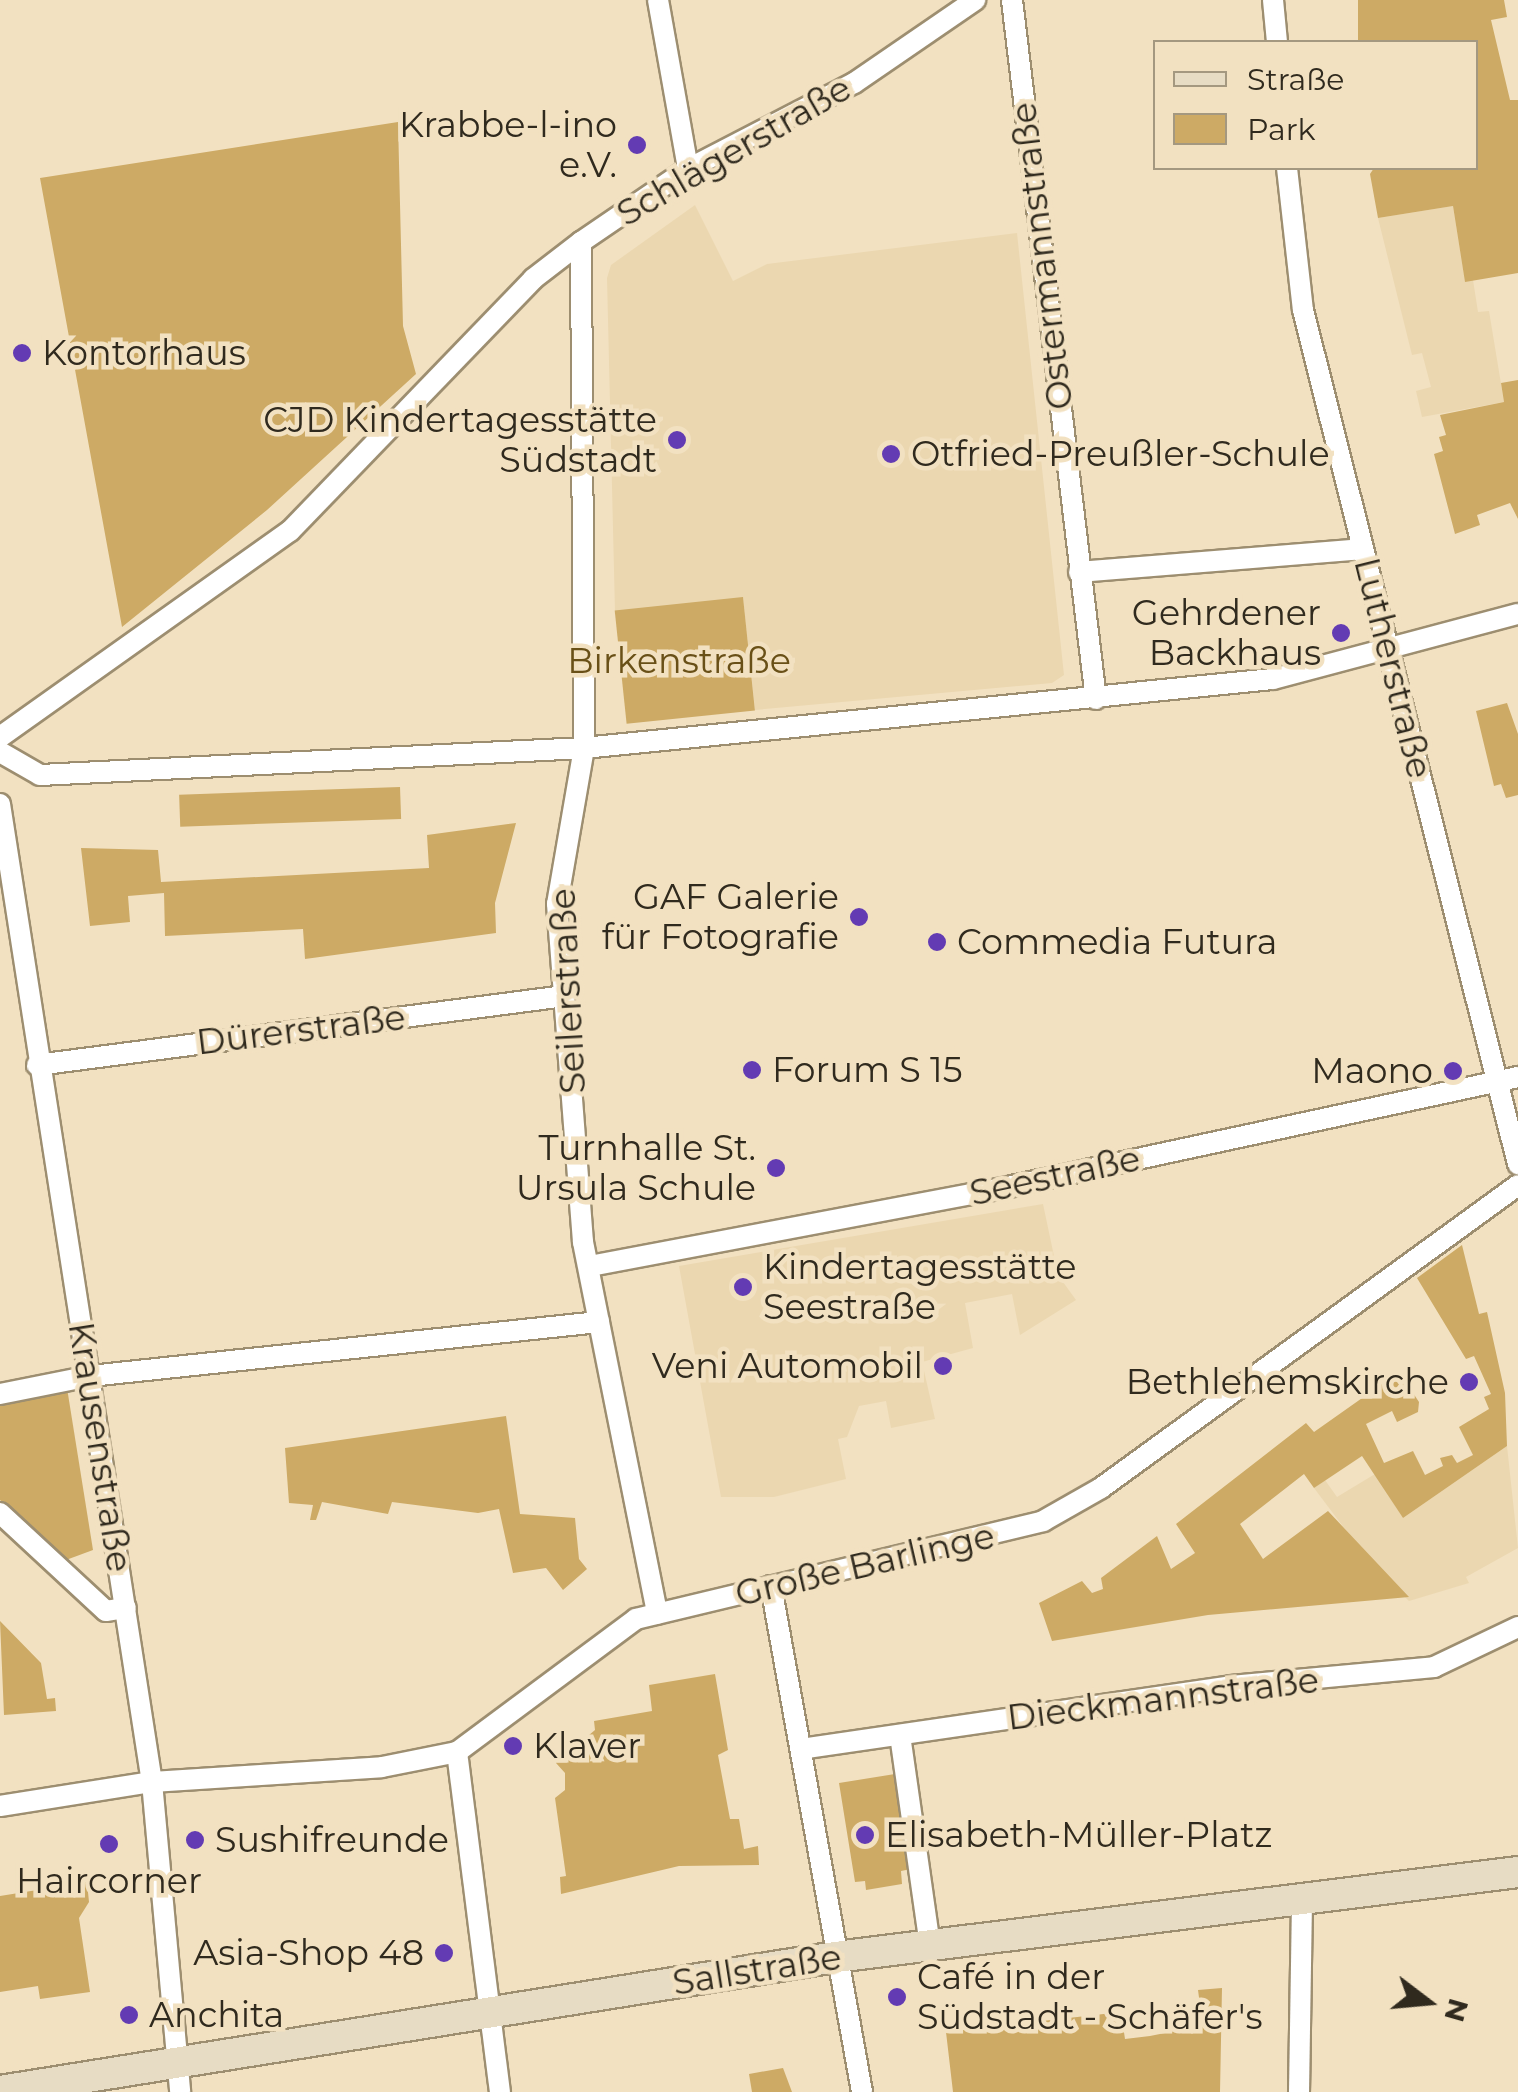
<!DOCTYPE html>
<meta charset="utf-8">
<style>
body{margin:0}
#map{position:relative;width:1518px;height:2092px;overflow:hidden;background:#f2e1c1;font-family:Montserrat,sans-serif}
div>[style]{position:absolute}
.built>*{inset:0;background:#ebd7b0}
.green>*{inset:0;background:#cdaa65;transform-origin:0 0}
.roads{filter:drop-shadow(2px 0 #9d8e70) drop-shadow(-2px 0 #9d8e70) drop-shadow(0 2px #9d8e70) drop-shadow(0 -2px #9d8e70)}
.street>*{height:20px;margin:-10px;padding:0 10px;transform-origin:10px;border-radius:10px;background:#fff}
.secondary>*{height:30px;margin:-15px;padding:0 15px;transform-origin:15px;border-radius:15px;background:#e7dcc4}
.dots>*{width:28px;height:28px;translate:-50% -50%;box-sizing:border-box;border:5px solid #f2e1c1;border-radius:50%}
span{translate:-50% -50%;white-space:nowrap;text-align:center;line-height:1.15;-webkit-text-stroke:9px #f2e1c1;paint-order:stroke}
.poi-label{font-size:35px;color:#302a1e}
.right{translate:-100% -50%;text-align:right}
.left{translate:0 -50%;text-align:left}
.street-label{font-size:35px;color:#302a1e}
.park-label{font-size:35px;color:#695017}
.legend{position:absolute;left:1153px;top:40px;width:325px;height:130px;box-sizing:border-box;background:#f2e1c1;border:2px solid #a49880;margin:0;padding:12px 18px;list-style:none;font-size:30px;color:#302a1e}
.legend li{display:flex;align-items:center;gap:20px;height:50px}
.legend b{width:50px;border:2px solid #a49880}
.north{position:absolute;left:1378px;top:1952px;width:100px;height:100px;-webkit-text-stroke:8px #f2e1c1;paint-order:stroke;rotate:106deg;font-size:28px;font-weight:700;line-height:40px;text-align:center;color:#302a1e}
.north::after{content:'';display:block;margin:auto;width:35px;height:45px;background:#302a1e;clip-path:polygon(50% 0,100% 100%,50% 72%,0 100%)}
</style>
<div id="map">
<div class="built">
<div style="clip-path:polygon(695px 205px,733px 281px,767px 264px,1017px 233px,1064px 675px,1052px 683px,755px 710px,743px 598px,615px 612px,607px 278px,611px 265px)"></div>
<div style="clip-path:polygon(1453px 206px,1465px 281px,1473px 280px,1478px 312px,1489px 311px,1504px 402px,1422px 417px,1416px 391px,1431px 387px,1422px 353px,1412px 355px,1378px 218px)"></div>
<div style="clip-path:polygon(1043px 1204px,1058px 1275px,1076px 1300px,1020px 1335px,1012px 1294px,965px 1303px,973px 1348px,922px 1362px,935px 1419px,891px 1428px,886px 1401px,859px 1406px,847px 1437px,838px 1439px,846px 1479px,774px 1497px,721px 1497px,679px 1266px)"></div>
<div style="clip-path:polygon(1507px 1446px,1518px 1548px,1466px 1577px,1469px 1583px,1409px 1601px,1372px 1565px,1314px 1488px,1325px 1480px,1337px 1497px,1375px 1474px,1403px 1518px)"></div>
</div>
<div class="green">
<div style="clip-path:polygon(1358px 0,1504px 0,1507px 17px,1491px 20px,1510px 100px,1518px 100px,1518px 273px,1465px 282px,1453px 206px,1378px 218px,1370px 174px,1374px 168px,1476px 168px,1476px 42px,1358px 42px)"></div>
<div style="clip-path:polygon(398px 122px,403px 326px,416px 374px,267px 510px,122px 627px,40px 178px)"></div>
<div style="clip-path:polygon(1518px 380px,1518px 519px,1510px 503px,1477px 515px,1480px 525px,1455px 534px,1434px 454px,1443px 451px,1439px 437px,1446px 435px,1440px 415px,1504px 402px,1501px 383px)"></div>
<div style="left:743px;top:597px;width:114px;height:129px;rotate:84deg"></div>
<div style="clip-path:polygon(1507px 703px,1518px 734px,1518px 795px,1506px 798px,1501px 784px,1494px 786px,1476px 711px)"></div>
<div style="left:400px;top:787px;width:32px;height:221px;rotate:88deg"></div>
<div style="clip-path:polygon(516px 823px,495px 903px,496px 933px,305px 959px,303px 929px,165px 936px,164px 893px,128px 896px,130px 922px,90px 926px,81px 848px,158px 850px,161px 882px,429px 868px,427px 835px)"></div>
<div style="clip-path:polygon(1462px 1245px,1479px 1314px,1487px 1312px,1505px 1393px,1507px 1446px,1403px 1518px,1362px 1456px,1314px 1488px,1304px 1474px,1240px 1524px,1263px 1559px,1328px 1511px,1409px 1597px,1208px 1615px,1052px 1641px,1039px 1603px,1082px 1581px,1092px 1593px,1103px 1589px,1101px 1578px,1157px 1536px,1171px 1569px,1195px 1553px,1176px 1524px,1306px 1423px,1314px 1432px,1399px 1372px,1419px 1402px,1418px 1412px,1397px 1422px,1392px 1411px,1366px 1424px,1384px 1463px,1413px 1451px,1425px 1475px,1443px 1466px,1440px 1458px,1452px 1455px,1457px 1463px,1473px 1455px,1459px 1427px,1489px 1409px,1484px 1397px,1491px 1394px,1474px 1356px,1466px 1359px,1417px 1278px)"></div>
<div style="clip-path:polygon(67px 1388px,93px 1550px,66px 1560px,0 1500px,0 1402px)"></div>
<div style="clip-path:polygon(506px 1416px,520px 1514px,575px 1518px,579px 1559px,587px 1569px,563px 1590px,546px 1568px,513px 1573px,499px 1509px,478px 1513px,392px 1502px,388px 1514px,322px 1502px,316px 1520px,310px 1520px,313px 1505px,289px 1503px,285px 1448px)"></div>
<div style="clip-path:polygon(0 1621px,41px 1663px,47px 1699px,55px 1698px,56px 1711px,4px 1715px)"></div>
<div style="clip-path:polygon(715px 1674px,728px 1750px,718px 1755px,730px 1819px,739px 1819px,744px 1849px,758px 1846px,759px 1865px,679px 1866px,561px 1894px,560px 1877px,566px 1876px,555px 1798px,565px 1790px,565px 1773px,556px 1763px,595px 1730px,594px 1721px,652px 1711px,649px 1685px)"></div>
<div style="clip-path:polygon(895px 1774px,911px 1869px,901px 1871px,902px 1884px,866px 1890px,865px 1881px,855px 1882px,839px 1783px)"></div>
<div style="clip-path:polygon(87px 1882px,89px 1902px,79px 1918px,90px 1992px,40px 1999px,38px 1986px,0 1992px,0 1896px)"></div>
<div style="clip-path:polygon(1222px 1988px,1220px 2092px,953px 2092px,946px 2032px,1121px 2012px,1125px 2039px,1150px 2036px,1180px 2030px,1178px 2008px,1200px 2005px,1198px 1990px)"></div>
<div style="clip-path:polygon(783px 2068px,792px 2092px,752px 2092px,749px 2074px)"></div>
</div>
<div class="roads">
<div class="street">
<div style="left:658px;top:0;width:172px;rotate:79.9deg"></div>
<div style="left:1012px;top:0;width:704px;rotate:83.15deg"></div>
<div style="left:1273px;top:0;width:42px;rotate:84.6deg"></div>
<div style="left:1287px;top:168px;width:143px;rotate:83.6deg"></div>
<div style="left:1303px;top:310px;width:881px;rotate:75.87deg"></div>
<div style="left:581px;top:242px;width:506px;rotate:89.66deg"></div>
<div style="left:584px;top:748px;width:158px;rotate:99.8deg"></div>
<div style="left:557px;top:904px;width:339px;rotate:85.6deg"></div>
<div style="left:583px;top:1242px;width:379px;rotate:78.7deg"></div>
<div style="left:1079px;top:572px;width:285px;rotate:-4.6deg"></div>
<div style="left:0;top:737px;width:356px;rotate:-35.4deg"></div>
<div style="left:290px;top:531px;width:350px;rotate:-46deg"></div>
<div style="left:533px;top:279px;width:61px;rotate:-37.6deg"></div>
<div style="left:581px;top:242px;width:130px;rotate:-34.3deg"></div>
<div style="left:688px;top:169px;width:187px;rotate:-27.4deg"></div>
<div style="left:854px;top:83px;width:147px;rotate:-34.4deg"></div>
<div style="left:0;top:752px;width:46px;rotate:29.9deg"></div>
<div style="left:40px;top:775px;width:545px;rotate:-2.84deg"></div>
<div style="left:584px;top:748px;width:692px;rotate:-5.72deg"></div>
<div style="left:1273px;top:679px;width:253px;rotate:-14.9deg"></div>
<div style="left:0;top:804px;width:990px;rotate:81.17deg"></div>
<div style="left:152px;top:1782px;width:311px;rotate:84.8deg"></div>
<div style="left:37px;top:1065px;width:532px;rotate:-7.45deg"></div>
<div style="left:590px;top:1266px;width:430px;rotate:-10.7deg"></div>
<div style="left:1012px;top:1186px;width:518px;rotate:-12.16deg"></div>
<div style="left:0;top:1394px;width:92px;rotate:-11.3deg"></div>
<div style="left:90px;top:1376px;width:512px;rotate:-6.06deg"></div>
<div style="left:0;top:1513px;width:144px;rotate:42.8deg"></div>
<div style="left:106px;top:1611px;width:20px;rotate:-9deg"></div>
<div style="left:771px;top:1586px;width:514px;rotate:79.8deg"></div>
<div style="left:900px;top:1735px;width:212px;rotate:81.9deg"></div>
<div style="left:801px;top:1749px;width:435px;rotate:-8.3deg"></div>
<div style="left:1231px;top:1686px;width:204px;rotate:-5.3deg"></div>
<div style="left:1434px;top:1667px;width:93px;rotate:-25.5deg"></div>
<div style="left:457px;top:1752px;width:343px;rotate:82.8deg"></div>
<div style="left:0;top:1806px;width:154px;rotate:-9deg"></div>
<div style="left:152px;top:1782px;width:230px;rotate:-3.7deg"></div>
<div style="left:382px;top:1767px;width:76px;rotate:-11.3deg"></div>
<div style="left:457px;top:1752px;width:223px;rotate:-36.6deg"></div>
<div style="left:636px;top:1619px;width:419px;rotate:-13.5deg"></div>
<div style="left:1043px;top:1521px;width:67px;rotate:-29.6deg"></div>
<div style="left:1101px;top:1488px;width:515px;rotate:-36deg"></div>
<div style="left:1299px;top:2092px;width:194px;rotate:-89.1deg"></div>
</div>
<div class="secondary">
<div style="left:0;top:2091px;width:847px;rotate:-9.11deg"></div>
<div style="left:836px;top:1957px;width:687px;rotate:-7.1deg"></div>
</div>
</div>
<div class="dots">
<div style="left:637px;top:145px;background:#633bb3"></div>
<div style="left:22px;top:353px;background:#633bb3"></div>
<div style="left:677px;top:440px;background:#633bb3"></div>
<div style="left:891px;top:454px;background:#633bb3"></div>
<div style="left:1341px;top:633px;background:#633bb3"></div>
<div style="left:859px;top:917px;background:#633bb3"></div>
<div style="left:937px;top:942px;background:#633bb3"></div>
<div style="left:752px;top:1070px;background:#633bb3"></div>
<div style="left:1453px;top:1071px;background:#633bb3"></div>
<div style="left:776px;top:1168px;background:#633bb3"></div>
<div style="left:743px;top:1287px;background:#633bb3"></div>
<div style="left:943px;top:1366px;background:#633bb3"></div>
<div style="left:1469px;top:1382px;background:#633bb3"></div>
<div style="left:513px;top:1746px;background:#633bb3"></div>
<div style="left:865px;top:1835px;background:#633bb3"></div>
<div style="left:195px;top:1840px;background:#633bb3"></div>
<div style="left:109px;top:1844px;background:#633bb3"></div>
<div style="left:444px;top:1953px;background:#633bb3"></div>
<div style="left:897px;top:1997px;background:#633bb3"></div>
<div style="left:129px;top:2015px;background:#633bb3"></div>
</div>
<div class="poi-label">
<span class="right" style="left:617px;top:145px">Krabbe-l-ino<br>e.V.</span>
<span class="left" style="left:42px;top:353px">Kontorhaus</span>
<span class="right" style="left:657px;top:440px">CJD Kindertagesstätte<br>Südstadt</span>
<span class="left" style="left:911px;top:454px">Otfried-Preußler-Schule</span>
<span class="right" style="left:1321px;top:633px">Gehrdener<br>Backhaus</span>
<span class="right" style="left:839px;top:917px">GAF Galerie<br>für Fotografie</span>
<span class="left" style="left:957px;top:942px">Commedia Futura</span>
<span class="left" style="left:772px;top:1070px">Forum S 15</span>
<span class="right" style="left:1433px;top:1071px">Maono</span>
<span class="right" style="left:756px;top:1168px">Turnhalle St.<br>Ursula Schule</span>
<span class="left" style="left:763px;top:1287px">Kindertagesstätte<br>Seestraße</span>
<span class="right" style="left:923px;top:1366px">Veni Automobil</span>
<span class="right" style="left:1449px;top:1382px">Bethlehemskirche</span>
<span class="left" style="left:533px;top:1746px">Klaver</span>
<span class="left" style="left:885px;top:1835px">Elisabeth-Müller-Platz</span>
<span class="left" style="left:215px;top:1840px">Sushifreunde</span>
<span style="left:109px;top:1881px">Haircorner</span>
<span class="right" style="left:424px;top:1953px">Asia-Shop 48</span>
<span class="left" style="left:917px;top:1997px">Café in der<br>Südstadt - Schäfer's</span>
<span class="left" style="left:149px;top:2015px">Anchita</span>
</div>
<div class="street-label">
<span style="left:734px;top:151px;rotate:-30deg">Schlägerstraße</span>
<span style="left:1042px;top:256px;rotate:-97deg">Ostermannstraße</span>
<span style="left:1393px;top:668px;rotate:76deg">Lutherstraße</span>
<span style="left:568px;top:991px;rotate:-93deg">Seilerstraße</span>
<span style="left:301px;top:1030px;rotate:-7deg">Dürerstraße</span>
<span style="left:1055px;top:1176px;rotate:-12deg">Seestraße</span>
<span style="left:100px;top:1447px;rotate:81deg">Krausenstraße</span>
<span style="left:865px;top:1565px;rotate:-13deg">Große Barlinge</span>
<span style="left:1163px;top:1699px;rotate:-7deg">Dieckmannstraße</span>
<span style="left:757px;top:1970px;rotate:-9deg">Sallstraße</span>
</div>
<div class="park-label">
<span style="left:679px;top:661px">Birkenstraße</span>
</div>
<ul class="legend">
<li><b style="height:12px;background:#e7dcc4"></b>Straße</li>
<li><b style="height:28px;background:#cdaa65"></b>Park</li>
</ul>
<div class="north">N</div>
</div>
